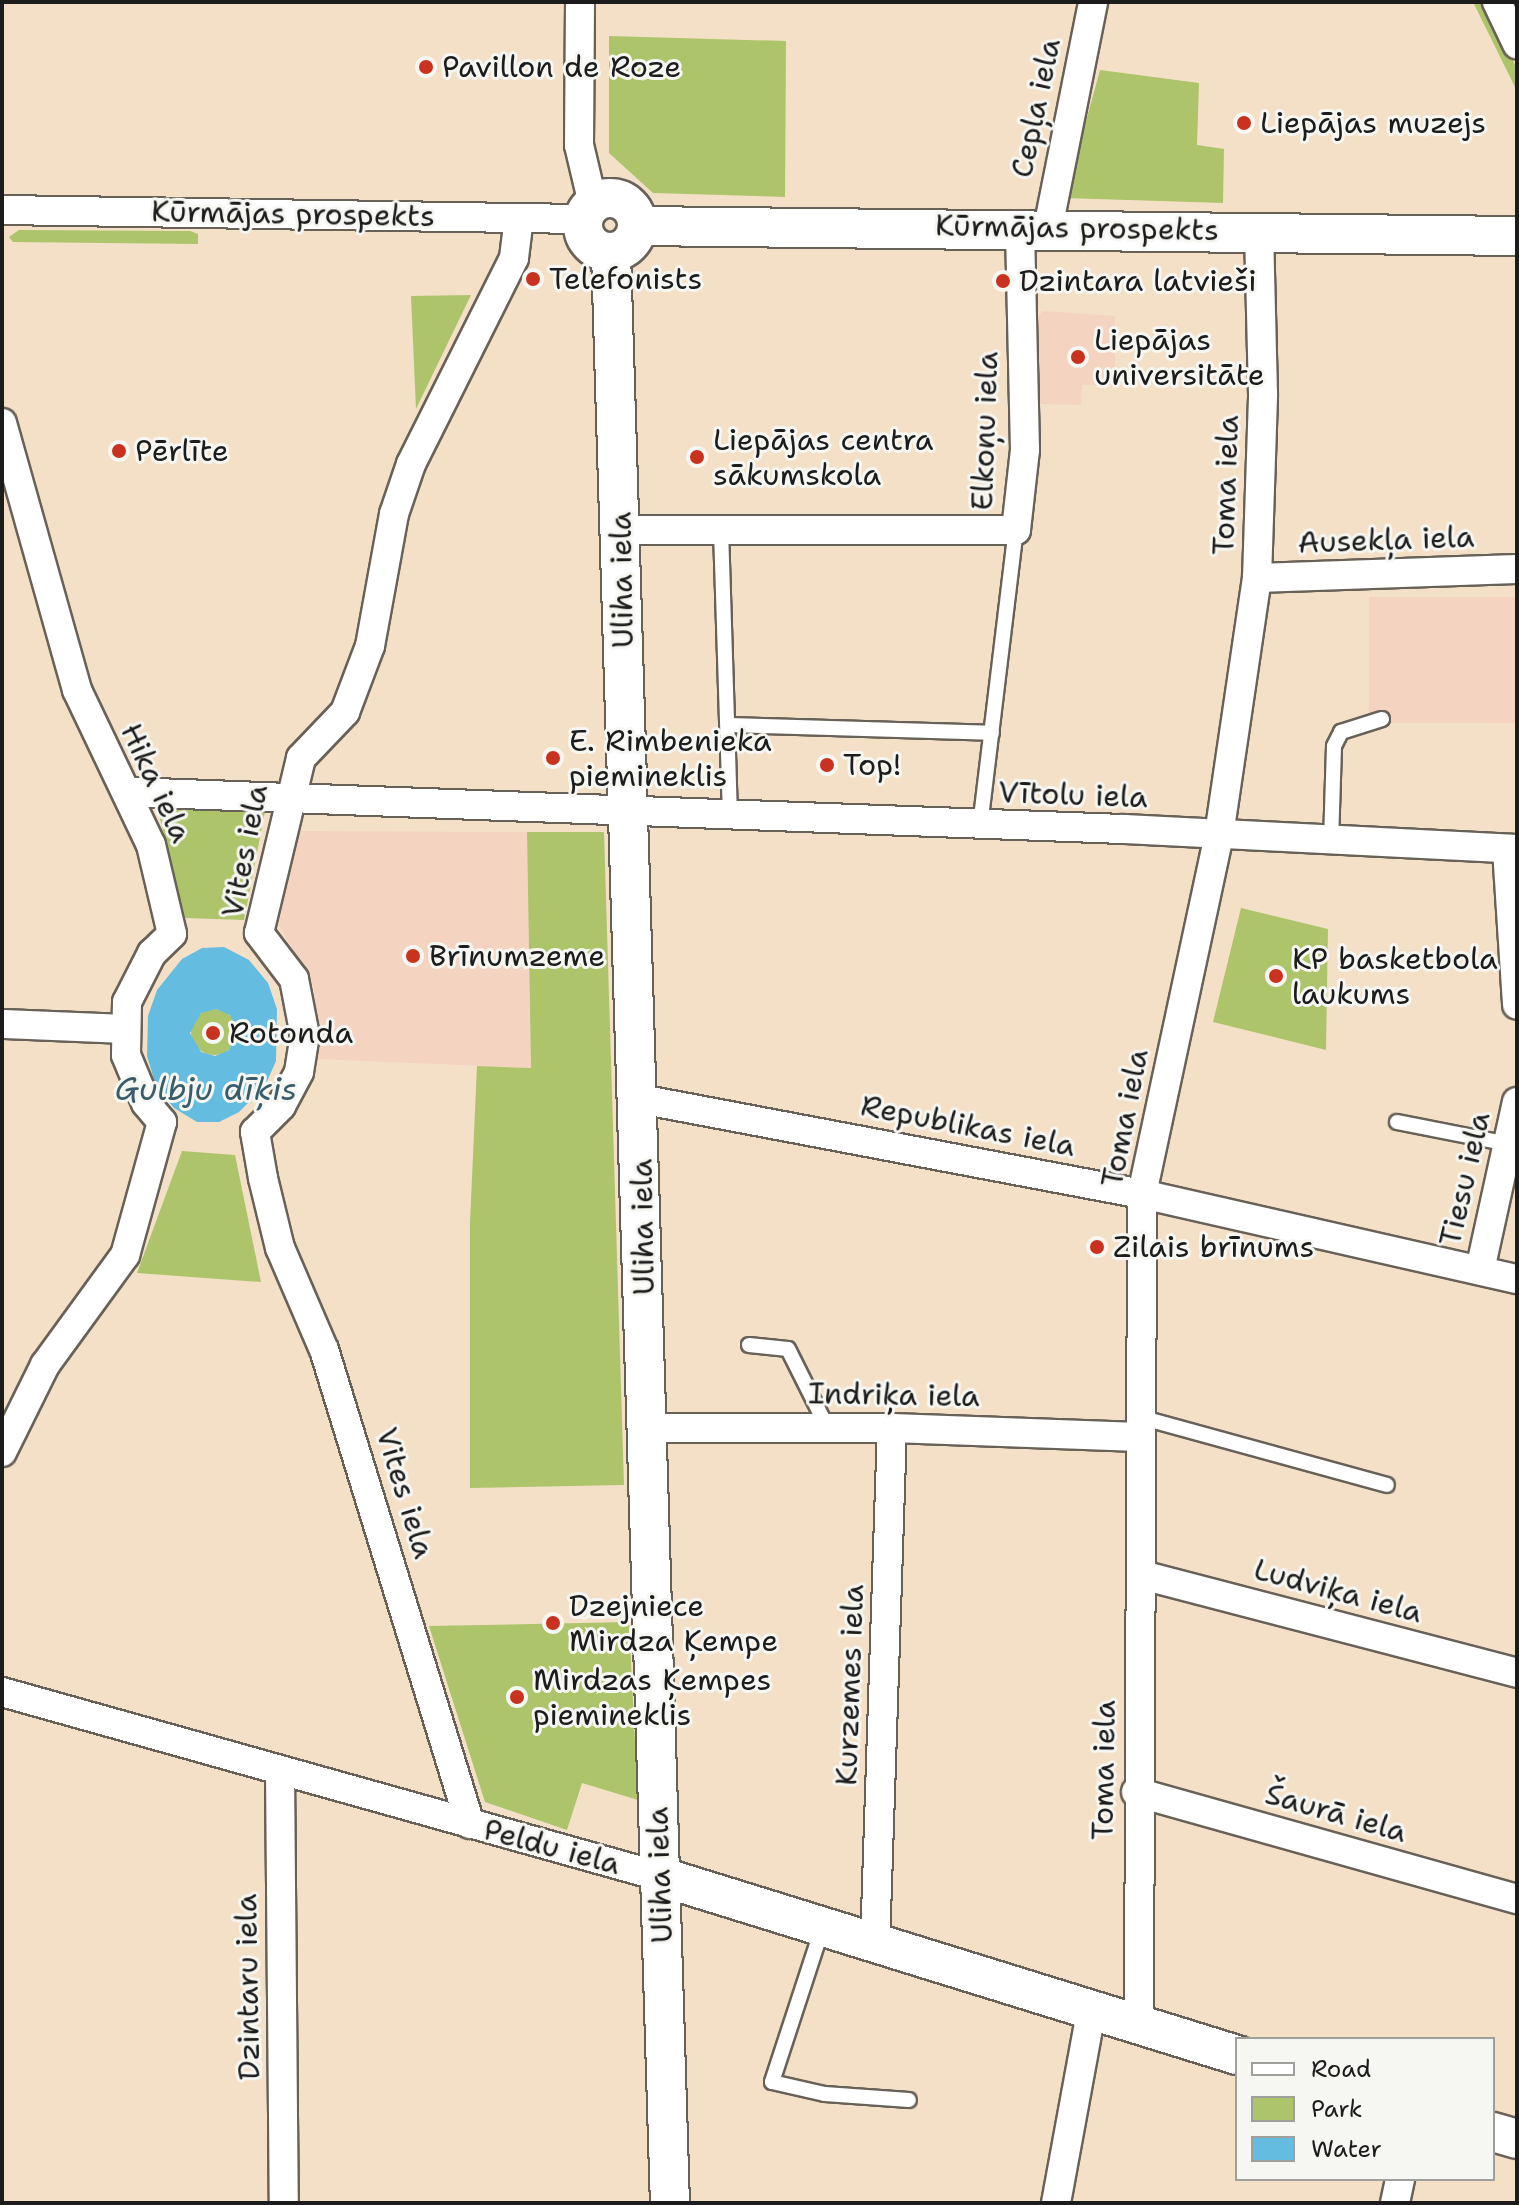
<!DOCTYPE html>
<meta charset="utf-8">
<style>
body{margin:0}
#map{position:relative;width:1519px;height:2205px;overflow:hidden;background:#f4e0c7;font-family:"Shantell Sans",sans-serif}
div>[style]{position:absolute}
.built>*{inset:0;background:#f4d3c0;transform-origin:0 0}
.green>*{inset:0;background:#adc46a}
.round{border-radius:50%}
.water>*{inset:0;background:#64bce1}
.roads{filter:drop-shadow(2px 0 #686158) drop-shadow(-2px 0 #686158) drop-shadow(0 2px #686158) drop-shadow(0 -2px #686158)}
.lane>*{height:14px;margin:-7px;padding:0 7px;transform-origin:7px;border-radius:7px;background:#fff}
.street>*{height:28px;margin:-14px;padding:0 14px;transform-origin:14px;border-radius:14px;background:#fff}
.secondary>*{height:38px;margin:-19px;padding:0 19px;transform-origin:19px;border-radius:19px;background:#fff}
.secondary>.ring{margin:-19px;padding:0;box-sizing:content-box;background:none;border:38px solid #fff;border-radius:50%}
.dots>*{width:22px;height:22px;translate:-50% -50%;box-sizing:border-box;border:4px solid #f6f6f2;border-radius:50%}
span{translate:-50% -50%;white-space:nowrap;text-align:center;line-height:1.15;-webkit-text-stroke:6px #f6f6f2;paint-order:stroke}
.poi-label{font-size:30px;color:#1c1c1c}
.left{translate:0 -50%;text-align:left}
.street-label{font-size:30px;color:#1c1c1c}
.water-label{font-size:32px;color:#395c6b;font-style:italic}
.frame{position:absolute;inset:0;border:4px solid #1c1c1c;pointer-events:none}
.legend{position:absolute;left:1235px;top:2037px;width:260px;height:144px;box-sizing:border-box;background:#f6f6f2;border:2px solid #9f9f9c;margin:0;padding:10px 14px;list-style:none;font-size:24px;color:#1c1c1c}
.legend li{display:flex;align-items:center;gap:16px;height:40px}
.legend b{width:40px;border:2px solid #9f9f9c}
</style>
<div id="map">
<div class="built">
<div style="clip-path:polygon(1043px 311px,1115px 316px,1115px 385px,1082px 385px,1081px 405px,1040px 404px,1037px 317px)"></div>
<div style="left:1517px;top:597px;width:126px;height:148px;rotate:90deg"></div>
<div style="clip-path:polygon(296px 831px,527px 832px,531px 1068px,317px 1059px,314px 987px,279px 925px)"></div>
</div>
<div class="green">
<div style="clip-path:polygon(1473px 2px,1484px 2px,1499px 31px,1517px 69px,1517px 91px)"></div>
<div style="clip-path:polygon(609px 36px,786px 41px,785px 197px,653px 193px,609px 153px)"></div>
<div style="clip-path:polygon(1100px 70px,1199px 83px,1197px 145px,1224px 149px,1223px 203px,1065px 198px)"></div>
<div style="clip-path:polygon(19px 230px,190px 231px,198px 234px,198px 244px,13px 242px,9px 237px)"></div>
<div style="clip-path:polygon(471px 295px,416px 409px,411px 296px)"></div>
<div style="clip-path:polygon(157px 807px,265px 811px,244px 920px,185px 918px)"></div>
<div style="clip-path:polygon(527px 832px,604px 832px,624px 1485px,470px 1488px,470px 1222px,477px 1066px,531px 1068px)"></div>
<div style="clip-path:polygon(1241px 908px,1328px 929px,1326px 1050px,1213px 1022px)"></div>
<div class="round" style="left:191px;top:1009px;width:46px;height:46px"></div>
<div style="clip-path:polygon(182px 1151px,235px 1155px,261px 1282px,137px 1273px)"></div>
<div style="clip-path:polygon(629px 1622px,638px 1800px,582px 1783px,567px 1830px,485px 1802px,429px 1626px)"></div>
</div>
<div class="water">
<div style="clip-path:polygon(evenodd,224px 947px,249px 960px,268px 983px,277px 1009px,276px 1061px,265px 1086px,239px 1112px,219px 1122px,197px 1122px,174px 1108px,156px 1086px,147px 1056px,148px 1016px,157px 990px,182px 959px,202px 948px,224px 947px,216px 1009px,230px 1015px,237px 1029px,229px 1050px,215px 1056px,201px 1052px,190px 1033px,201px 1013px,216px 1009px)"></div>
</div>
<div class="roads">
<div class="lane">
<div style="left:721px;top:530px;width:283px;rotate:88.2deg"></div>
<div style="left:728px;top:725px;width:264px;rotate:1.7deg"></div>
<div style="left:980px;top:826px;width:298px;rotate:-83.1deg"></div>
<div style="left:1331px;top:842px;width:96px;rotate:-88.2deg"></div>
<div style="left:1334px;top:746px;width:16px;rotate:-63deg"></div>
<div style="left:1341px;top:732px;width:43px;rotate:-17.6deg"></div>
<div style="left:1397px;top:1122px;width:114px;rotate:11.1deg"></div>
<div style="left:749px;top:1345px;width:39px;rotate:6deg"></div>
<div style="left:788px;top:1349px;width:87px;rotate:63.4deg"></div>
<div style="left:1140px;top:1417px;width:256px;rotate:15.4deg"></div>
<div style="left:822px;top:1929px;width:161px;rotate:108.1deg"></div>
<div style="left:772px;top:2082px;width:54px;rotate:12.8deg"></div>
<div style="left:825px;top:2094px;width:84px;rotate:4.1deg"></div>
</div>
<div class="street">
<div style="left:580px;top:2px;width:143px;rotate:90.4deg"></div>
<div style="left:579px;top:145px;width:61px;rotate:76.7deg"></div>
<div style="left:1497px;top:2px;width:47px;rotate:64.5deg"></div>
<div style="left:2px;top:210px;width:581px;rotate:0.89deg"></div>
<div style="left:1048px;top:228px;width:230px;rotate:-78.7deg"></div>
<div style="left:2px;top:423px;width:277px;rotate:74.3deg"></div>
<div style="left:77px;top:690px;width:172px;rotate:64.5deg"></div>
<div style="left:151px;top:845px;width:91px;rotate:76.7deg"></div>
<div style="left:172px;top:934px;width:28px;rotate:136deg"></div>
<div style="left:152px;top:953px;width:55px;rotate:117deg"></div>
<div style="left:127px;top:1002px;width:53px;rotate:91.1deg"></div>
<div style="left:126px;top:1055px;width:52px;rotate:67.4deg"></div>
<div style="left:146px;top:1103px;width:25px;rotate:50deg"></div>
<div style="left:162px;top:1122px;width:138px;rotate:105.5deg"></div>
<div style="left:125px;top:1255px;width:136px;rotate:126deg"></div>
<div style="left:45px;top:1365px;width:97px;rotate:116.3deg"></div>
<div style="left:621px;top:530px;width:395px"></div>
<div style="left:1016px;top:530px;width:81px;rotate:-83.6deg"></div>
<div style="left:1025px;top:450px;width:223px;rotate:-91.3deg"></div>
<div style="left:1257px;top:578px;width:260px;rotate:-2deg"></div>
<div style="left:128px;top:792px;width:997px;rotate:2.13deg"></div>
<div style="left:1124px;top:829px;width:394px;rotate:2.9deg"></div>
<div style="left:1507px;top:849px;width:156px;rotate:86.3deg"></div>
<div style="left:2px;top:1024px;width:122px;rotate:2.3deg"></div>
<div style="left:640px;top:1099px;width:511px;rotate:10.72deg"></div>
<div style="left:1142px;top:1194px;width:385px;rotate:12.8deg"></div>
<div style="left:1480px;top:1270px;width:172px;rotate:-77.6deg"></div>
<div style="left:648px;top:1428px;width:244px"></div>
<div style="left:892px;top:1428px;width:247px;rotate:2.1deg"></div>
<div style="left:1142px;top:1575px;width:388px;rotate:14.6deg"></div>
<div style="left:2px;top:1692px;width:682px;rotate:15.65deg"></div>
<div style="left:280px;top:1771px;width:432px;rotate:89.5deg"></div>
<div style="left:1136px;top:1792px;width:396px;rotate:15.7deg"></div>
<div style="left:470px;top:1824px;width:496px;rotate:-107.1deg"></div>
<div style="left:324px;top:1350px;width:111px;rotate:-113.3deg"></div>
<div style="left:280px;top:1248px;width:72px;rotate:-103.7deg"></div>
<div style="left:263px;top:1178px;width:47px;rotate:-99.9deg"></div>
<div style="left:255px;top:1132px;width:37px;rotate:-45deg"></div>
<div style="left:281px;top:1106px;width:38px;rotate:-62deg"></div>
<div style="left:299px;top:1072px;width:36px;rotate:-81deg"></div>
<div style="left:305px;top:1036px;width:58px;rotate:-100.9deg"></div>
<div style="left:294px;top:979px;width:58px;rotate:-127.3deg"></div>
<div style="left:259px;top:933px;width:180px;rotate:-76.5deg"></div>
<div style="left:301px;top:758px;width:64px;rotate:-46.3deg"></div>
<div style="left:345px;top:712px;width:71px;rotate:-69.3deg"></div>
<div style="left:370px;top:646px;width:134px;rotate:-79.7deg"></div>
<div style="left:394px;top:514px;width:53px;rotate:-71.2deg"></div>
<div style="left:411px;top:464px;width:230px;rotate:-63.4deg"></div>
<div style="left:514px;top:258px;width:39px;rotate:-83deg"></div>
<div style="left:875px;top:1945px;width:517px;rotate:-88.12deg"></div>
<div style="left:1139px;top:2026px;width:832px;rotate:-89.79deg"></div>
<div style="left:1142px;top:1194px;width:367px;rotate:-77.9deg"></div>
<div style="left:1219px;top:835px;width:260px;rotate:-81.6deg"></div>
<div style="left:1257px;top:578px;width:184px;rotate:-88.1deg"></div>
<div style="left:1263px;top:394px;width:164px;rotate:-91.4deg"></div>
<div style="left:1056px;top:2203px;width:194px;rotate:-79.6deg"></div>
<div style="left:1395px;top:2203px;width:25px;rotate:-78deg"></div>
</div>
<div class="secondary">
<div class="ring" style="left:583px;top:198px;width:16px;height:16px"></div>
<div style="left:637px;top:226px;width:880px;rotate:0.65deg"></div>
<div style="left:611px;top:252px;width:1952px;rotate:88.27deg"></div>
<div style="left:659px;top:1876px;width:605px;rotate:17.21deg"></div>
<div style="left:1493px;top:2132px;width:25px;rotate:16deg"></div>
</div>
</div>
<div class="dots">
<div style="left:426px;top:67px;background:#c8321e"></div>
<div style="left:1244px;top:123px;background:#c8321e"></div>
<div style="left:533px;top:279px;background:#c8321e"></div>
<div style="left:1003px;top:281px;background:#c8321e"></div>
<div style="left:1078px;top:357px;background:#c8321e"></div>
<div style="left:119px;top:451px;background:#c8321e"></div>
<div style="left:697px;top:457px;background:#c8321e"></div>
<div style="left:553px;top:758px;background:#c8321e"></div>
<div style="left:827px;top:765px;background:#c8321e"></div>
<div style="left:413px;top:956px;background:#c8321e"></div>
<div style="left:1276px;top:976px;background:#c8321e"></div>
<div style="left:213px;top:1033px;background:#c8321e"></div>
<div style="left:1097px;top:1247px;background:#c8321e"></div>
<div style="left:553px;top:1623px;background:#c8321e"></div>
<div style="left:517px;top:1697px;background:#c8321e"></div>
</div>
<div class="poi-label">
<span class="left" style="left:442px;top:67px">Pavillon de Roze</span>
<span class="left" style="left:1260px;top:123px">Liepājas muzejs</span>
<span class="left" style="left:549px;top:279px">Telefonists</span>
<span class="left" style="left:1019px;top:281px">Dzintara latvieši</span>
<span class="left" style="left:1094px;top:357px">Liepājas<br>universitāte</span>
<span class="left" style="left:713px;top:457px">Liepājas centra<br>sākumskola</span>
<span class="left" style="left:135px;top:451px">Pērlīte</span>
<span class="left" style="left:569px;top:758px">E. Rimbenieka<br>piemineklis</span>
<span class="left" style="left:843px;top:765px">Top!</span>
<span class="left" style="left:429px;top:956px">Brīnumzeme</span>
<span class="left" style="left:1292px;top:976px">KP basketbola<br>laukums</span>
<span class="left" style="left:229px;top:1033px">Rotonda</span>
<span class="left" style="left:1113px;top:1247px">Zilais brīnums</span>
<span class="left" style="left:569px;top:1623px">Dzejniece<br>Mirdza Ķempe</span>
<span class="left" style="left:533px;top:1697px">Mirdzas Ķempes<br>piemineklis</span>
</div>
<div class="street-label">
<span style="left:1036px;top:108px;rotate:-78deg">Cepļa iela</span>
<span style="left:293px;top:214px;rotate:1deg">Kūrmājas prospekts</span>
<span style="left:1077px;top:228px;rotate:1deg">Kūrmājas prospekts</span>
<span style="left:985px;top:431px;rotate:-88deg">Elkoņu iela</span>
<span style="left:1226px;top:485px;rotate:-88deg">Toma iela</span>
<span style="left:1386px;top:540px;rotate:-2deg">Ausekļa iela</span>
<span style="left:622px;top:580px;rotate:-91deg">Uliha iela</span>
<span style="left:156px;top:783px;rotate:65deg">Hika iela</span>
<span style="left:1073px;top:795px;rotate:2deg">Vītolu iela</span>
<span style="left:245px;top:851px;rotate:-79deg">Vites iela</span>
<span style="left:1125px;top:1118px;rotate:-79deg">Toma iela</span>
<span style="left:968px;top:1126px;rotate:11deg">Republikas iela</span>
<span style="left:1465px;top:1179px;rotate:-77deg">Tiesu iela</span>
<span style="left:643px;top:1227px;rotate:-91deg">Uliha iela</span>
<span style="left:894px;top:1395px;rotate:1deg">Indriķa iela</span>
<span style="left:405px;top:1493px;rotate:73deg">Vites iela</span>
<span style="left:1338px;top:1591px;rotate:15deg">Ludviķa iela</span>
<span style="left:850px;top:1685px;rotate:-88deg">Kurzemes iela</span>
<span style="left:1104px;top:1770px;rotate:-89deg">Toma iela</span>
<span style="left:1336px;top:1813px;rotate:16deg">Šaurā iela</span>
<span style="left:552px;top:1847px;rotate:15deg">Peldu iela</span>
<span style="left:660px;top:1875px;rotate:-92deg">Uliha iela</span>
<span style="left:248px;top:1987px;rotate:-91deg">Dzintaru iela</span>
</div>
<div class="water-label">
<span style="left:206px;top:1089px">Gulbju dīķis</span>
</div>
<div class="frame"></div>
<ul class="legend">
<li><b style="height:10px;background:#fff"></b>Road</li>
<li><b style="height:22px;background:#adc46a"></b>Park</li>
<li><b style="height:22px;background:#64bce1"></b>Water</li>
</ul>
</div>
